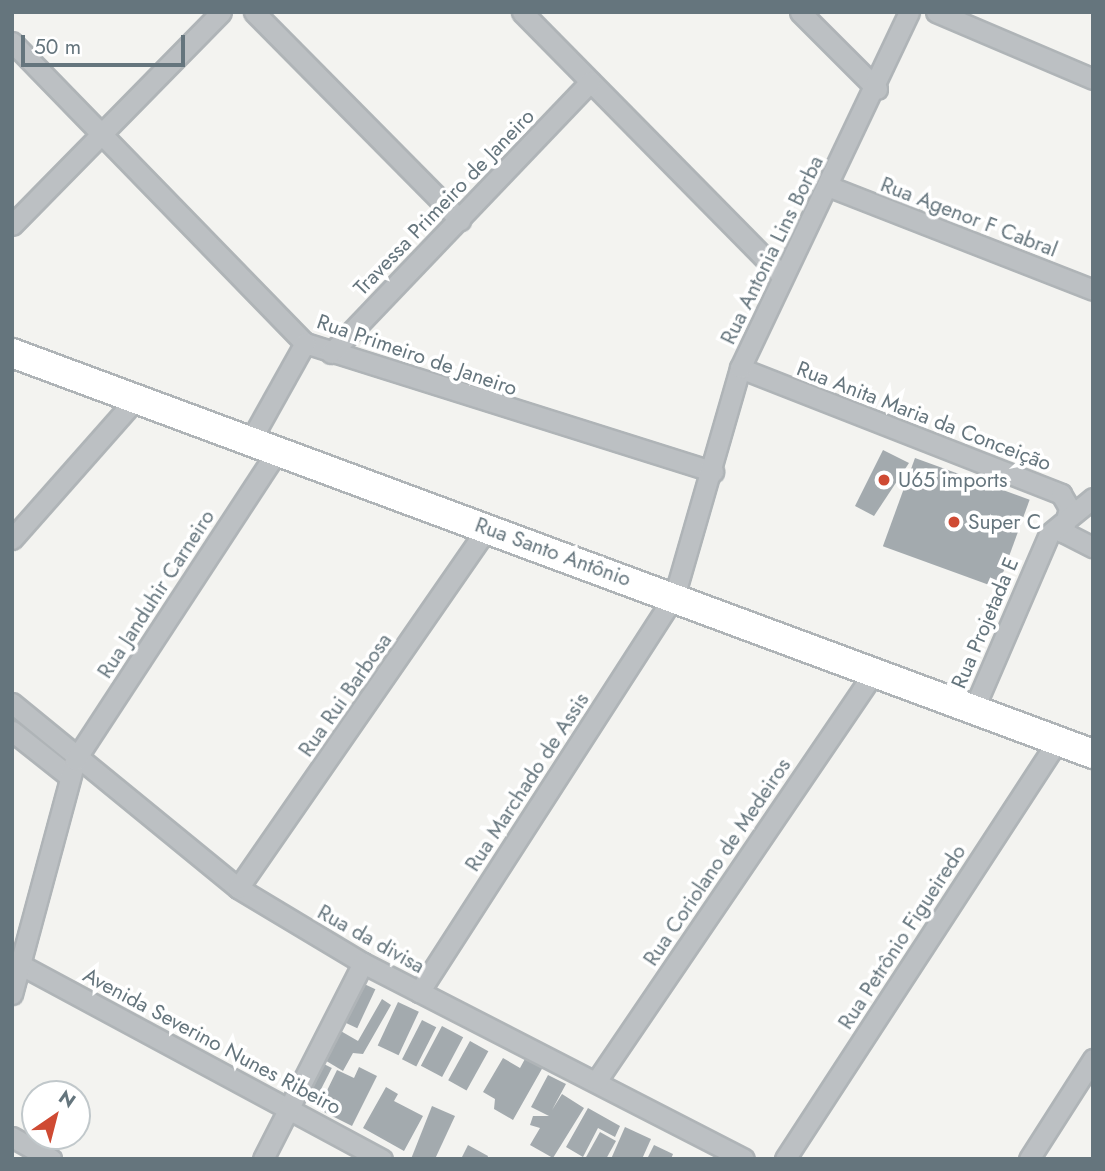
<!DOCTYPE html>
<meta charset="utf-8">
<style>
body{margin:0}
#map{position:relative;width:1105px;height:1171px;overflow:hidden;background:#f3f3f0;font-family:Jost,sans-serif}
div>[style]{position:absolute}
.building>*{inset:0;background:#a3aaae;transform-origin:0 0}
.roads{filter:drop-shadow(2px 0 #afb4b7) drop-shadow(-2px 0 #afb4b7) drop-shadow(0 2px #afb4b7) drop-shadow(0 -2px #afb4b7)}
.street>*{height:19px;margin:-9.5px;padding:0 9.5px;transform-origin:9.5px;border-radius:9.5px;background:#bcc0c3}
.secondary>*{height:28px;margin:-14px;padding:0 14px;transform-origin:14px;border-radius:14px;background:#fff}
.dots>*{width:19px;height:19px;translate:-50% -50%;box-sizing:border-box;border:4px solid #fff;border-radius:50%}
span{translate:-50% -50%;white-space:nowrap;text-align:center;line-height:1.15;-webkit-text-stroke:7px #fff;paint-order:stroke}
.street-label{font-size:21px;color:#65757d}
.poi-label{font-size:21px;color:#65757d}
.left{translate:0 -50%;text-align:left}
.frame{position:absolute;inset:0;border:14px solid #65757d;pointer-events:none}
.north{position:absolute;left:21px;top:1080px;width:70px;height:70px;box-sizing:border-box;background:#fff;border:2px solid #c1c8cb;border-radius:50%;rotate:35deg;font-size:19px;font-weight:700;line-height:28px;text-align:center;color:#65757d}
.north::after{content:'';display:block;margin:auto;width:24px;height:32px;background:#cf4a33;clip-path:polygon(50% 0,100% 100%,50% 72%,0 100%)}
.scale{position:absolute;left:21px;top:35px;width:164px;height:32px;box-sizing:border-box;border:4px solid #65757d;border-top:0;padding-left:9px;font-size:21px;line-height:24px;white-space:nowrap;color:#65757d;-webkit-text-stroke:5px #fff;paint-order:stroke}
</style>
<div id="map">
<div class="building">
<div style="clip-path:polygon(883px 450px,909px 463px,874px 516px,855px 506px)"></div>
<div style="left:915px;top:458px;width:122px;height:94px;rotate:20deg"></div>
<div style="left:360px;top:982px;width:17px;height:43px;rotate:25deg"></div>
<div style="clip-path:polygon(382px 999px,391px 1005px,363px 1054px,353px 1053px,343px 1071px,323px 1059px,339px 1030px,358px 1041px)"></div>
<div style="left:398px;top:1002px;width:23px;height:48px;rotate:25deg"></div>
<div style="left:422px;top:1020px;width:16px;height:44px;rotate:27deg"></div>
<div style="left:442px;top:1026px;width:24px;height:45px;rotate:28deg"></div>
<div style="left:470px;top:1041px;width:21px;height:45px;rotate:29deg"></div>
<div style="clip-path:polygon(526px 1057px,543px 1067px,513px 1120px,494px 1109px,495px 1099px,483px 1092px,503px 1058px,520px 1068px)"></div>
<div style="left:322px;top:1063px;width:11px;height:39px;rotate:27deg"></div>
<div style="clip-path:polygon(359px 1067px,377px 1076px,352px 1126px,318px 1109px,337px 1070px,354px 1078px)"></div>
<div style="clip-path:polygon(548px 1075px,566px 1084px,552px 1110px,562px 1094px,584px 1108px,553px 1158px,530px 1145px,540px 1128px,530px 1125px,533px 1116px,549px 1116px,531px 1107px)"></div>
<div style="clip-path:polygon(386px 1087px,398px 1094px,394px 1101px,423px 1116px,404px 1151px,363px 1128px)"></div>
<div style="clip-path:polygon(432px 1106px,455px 1116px,435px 1159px,411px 1159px)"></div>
<div style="clip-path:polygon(588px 1108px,620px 1126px,615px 1137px,598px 1128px,583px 1157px,566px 1147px)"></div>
<div style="clip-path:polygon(625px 1127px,651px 1139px,642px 1159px,611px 1159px)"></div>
<div style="clip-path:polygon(600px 1132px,616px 1141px,606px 1159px,585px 1159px)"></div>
<div style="clip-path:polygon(468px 1145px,488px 1156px,487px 1159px,461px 1159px)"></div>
<div style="clip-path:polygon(654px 1145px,673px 1154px,671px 1159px,647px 1159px)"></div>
</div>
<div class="roads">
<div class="street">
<div style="left:254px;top:12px;width:293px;rotate:45.3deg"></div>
<div style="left:522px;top:12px;width:368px;rotate:45.4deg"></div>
<div style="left:800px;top:12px;width:109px;rotate:45deg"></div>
<div style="left:936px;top:12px;width:171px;rotate:23.1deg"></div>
<div style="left:12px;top:42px;width:420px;rotate:45.8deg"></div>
<div style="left:305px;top:343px;width:428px;rotate:17.5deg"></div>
<div style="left:828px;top:186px;width:285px;rotate:21.4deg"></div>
<div style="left:12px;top:225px;width:298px;rotate:-45.5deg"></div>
<div style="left:331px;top:353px;width:375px;rotate:-46.3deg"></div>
<div style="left:740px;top:368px;width:345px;rotate:21.4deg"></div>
<div style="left:1061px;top:494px;width:16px;rotate:60deg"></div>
<div style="left:1069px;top:508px;width:25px;rotate:104deg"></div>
<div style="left:1063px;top:532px;width:34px;rotate:27deg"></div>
<div style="left:249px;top:443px;width:115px;rotate:-60.8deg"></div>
<div style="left:12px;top:539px;width:186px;rotate:-48.5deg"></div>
<div style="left:12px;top:703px;width:292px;rotate:39.3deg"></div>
<div style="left:238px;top:888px;width:146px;rotate:31deg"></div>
<div style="left:363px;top:963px;width:428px;rotate:27.2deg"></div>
<div style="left:975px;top:706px;width:187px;rotate:-66.7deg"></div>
<div style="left:1049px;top:534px;width:57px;rotate:-39.3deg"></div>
<div style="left:12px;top:731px;width:74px;rotate:38.4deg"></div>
<div style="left:238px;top:888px;width:439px;rotate:-55.3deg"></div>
<div style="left:21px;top:965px;width:410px;rotate:28.3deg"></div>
<div style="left:419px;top:992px;width:470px;rotate:-57.2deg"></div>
<div style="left:674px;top:597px;width:238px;rotate:-73.9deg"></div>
<div style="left:740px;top:368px;width:394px;rotate:-64.6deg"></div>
<div style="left:12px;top:994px;width:242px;rotate:-74.9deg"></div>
<div style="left:75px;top:760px;width:367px;rotate:-56.8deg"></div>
<div style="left:597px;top:1080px;width:497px;rotate:-55.8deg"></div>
<div style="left:12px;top:1137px;width:45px;rotate:29.4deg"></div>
<div style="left:263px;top:1159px;width:220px;rotate:-63deg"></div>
<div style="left:785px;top:1159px;width:500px;rotate:-56.91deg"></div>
<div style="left:1029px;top:1159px;width:119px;rotate:-57.4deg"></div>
</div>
<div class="secondary">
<div style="left:12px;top:353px;width:1153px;rotate:20.35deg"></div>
</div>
</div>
<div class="dots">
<div style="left:884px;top:480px;background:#cf4a33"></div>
<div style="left:954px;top:522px;background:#cf4a33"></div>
</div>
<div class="street-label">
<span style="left:444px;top:202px;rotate:-46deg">Travessa Primeiro de Janeiro</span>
<span style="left:969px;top:217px;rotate:21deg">Rua Agenor F Cabral</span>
<span style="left:772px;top:250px;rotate:-64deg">Rua Antonia Lins Borba</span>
<span style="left:417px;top:355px;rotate:19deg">Rua Primeiro de Janeiro</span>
<span style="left:924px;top:416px;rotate:21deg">Rua Anita Maria da Conceição</span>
<span style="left:553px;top:552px;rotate:20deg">Rua Santo Antônio</span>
<span style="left:156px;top:594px;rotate:-57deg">Rua Janduhir Carneiro</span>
<span style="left:985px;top:623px;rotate:-67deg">Rua Projetada E</span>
<span style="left:345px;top:695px;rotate:-55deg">Rua Rui Barbosa</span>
<span style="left:527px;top:782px;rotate:-57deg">Rua Marchado de Assis</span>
<span style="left:717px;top:862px;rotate:-56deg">Rua Coriolano de Medeiros</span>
<span style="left:902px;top:937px;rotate:-57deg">Rua Petrônio Figueiredo</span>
<span style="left:371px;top:939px;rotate:29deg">Rua da divisa</span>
<span style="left:212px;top:1041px;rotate:28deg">Avenida Severino Nunes Ribeiro</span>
</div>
<div class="poi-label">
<span class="left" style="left:898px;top:480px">U65 imports</span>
<span class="left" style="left:968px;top:522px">Super C</span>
</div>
<div class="frame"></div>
<div class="north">N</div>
<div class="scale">50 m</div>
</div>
